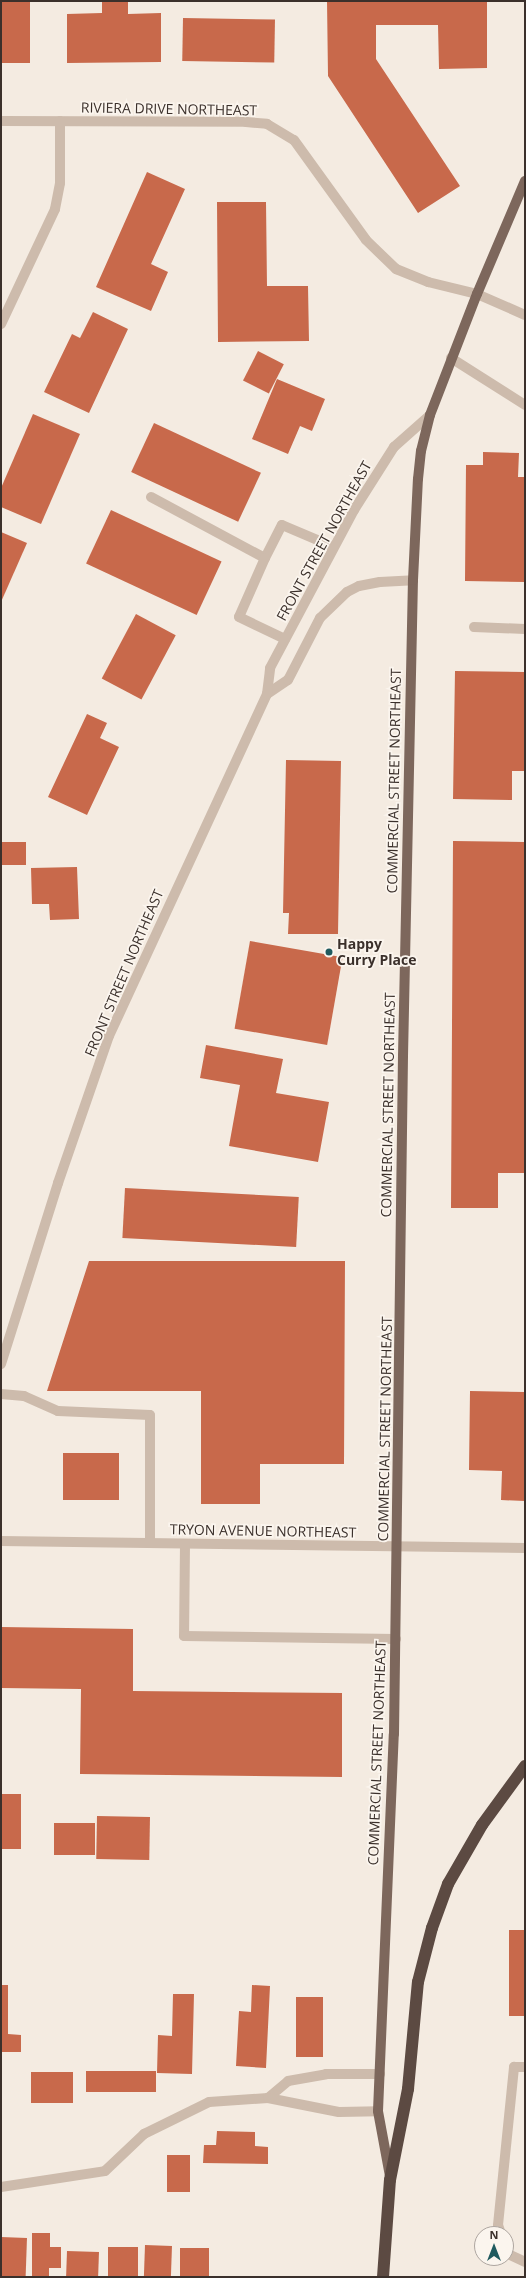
<!DOCTYPE html>
<style>
body{margin:0}
#map{position:relative;width:526px;height:2278px;overflow:hidden;background:#f4ebe1;font-family:"Open Sans",sans-serif}
div>[style]{position:absolute}
.building>*{inset:0;background:#c8694b;transform-origin:0 0}
.minor>*{height:10px;margin:-5px;padding:0 5px;transform-origin:5px;border-radius:5px;background:#cdbbac}
.major>*{height:10px;margin:-5px;padding:0 5px;transform-origin:5px;border-radius:5px;background:#7d675c}
.highway>*{height:12px;margin:-6px;padding:0 6px;transform-origin:6px;border-radius:6px;background:#5c4a42}
.dots>*{width:11px;height:11px;translate:-50% -50%;box-sizing:border-box;border:2px solid #fbf5ee;border-radius:50%}
span{translate:-50% -50%;white-space:nowrap;text-align:center;line-height:1.15;-webkit-text-stroke:3.5px #fbf5ee;paint-order:stroke}
.street-label{font-size:14px;color:#3b302b}
.poi-label{font-size:14px;color:#3b302b;font-weight:700}
.left{translate:0 -50%;text-align:left}
.frame{position:absolute;inset:0;border:2px solid #3b302b;pointer-events:none}
.north{position:absolute;left:474px;top:2226px;width:40px;height:40px;box-sizing:border-box;background:#fbf5ee;border:1px solid #aea6a0;border-radius:50%;rotate:0deg;font-size:11px;font-weight:700;line-height:16px;text-align:center;color:#3b302b}
.north::after{content:'';display:block;margin:auto;width:14px;height:18px;background:#1f5a5e;clip-path:polygon(50% 0,100% 100%,50% 72%,0 100%)}
</style>
<div id="map">
<div class="building">
<div style="left:1px;top:1px;width:29px;height:62px"></div>
<div style="clip-path:polygon(102px 1px,128px 1px,128px 14px,161px 13px,161px 62px,67px 63px,67px 14px,102px 13px)"></div>
<div style="clip-path:polygon(327px 1px,487px 1px,487px 68px,439px 69px,438px 25px,376px 25px,376px 59px,460px 186px,418px 213px,328px 76px)"></div>
<div style="left:183px;top:18px;width:92px;height:43px;rotate:1deg"></div>
<div style="clip-path:polygon(147px 172px,185px 189px,151px 264px,168px 272px,151px 311px,96px 287px)"></div>
<div style="clip-path:polygon(217px 202px,266px 202px,267px 286px,308px 286px,309px 341px,218px 342px)"></div>
<div style="clip-path:polygon(93px 312px,128px 329px,89px 413px,44px 392px,72px 334px,80px 338px)"></div>
<div style="left:258px;top:351px;width:29px;height:33px;rotate:27deg"></div>
<div style="clip-path:polygon(277px 379px,325px 399px,312px 431px,300px 426px,288px 454px,252px 439px)"></div>
<div style="clip-path:polygon(33px 414px,80px 434px,41px 524px,1px 507px,1px 488px)"></div>
<div style="left:154px;top:423px;width:118px;height:54px;rotate:25deg"></div>
<div style="clip-path:polygon(483px 452px,519px 453px,518px 477px,525px 477px,525px 582px,465px 581px,466px 465px,483px 465px)"></div>
<div style="left:111px;top:510px;width:122px;height:59px;rotate:25deg"></div>
<div style="clip-path:polygon(1px 532px,27px 543px,1px 602px)"></div>
<div style="left:136px;top:614px;width:45px;height:73px;rotate:28deg"></div>
<div style="clip-path:polygon(455px 671px,525px 672px,525px 771px,512px 771px,512px 800px,453px 799px)"></div>
<div style="clip-path:polygon(87px 714px,107px 723px,100px 738px,119px 747px,87px 815px,48px 797px)"></div>
<div style="clip-path:polygon(286px 760px,341px 761px,338px 934px,288px 934px,289px 913px,283px 913px)"></div>
<div style="clip-path:polygon(453px 841px,525px 842px,525px 1173px,498px 1173px,498px 1208px,451px 1208px)"></div>
<div style="left:1px;top:842px;width:25px;height:23px"></div>
<div style="clip-path:polygon(77px 867px,79px 919px,50px 920px,49px 904px,32px 904px,31px 868px)"></div>
<div style="left:250px;top:941px;width:94px;height:89px;rotate:10deg"></div>
<div style="clip-path:polygon(206px 1045px,283px 1059px,276px 1093px,329px 1102px,318px 1162px,229px 1146px,240px 1085px,200px 1078px)"></div>
<div style="left:125px;top:1188px;width:174px;height:50px;rotate:3deg"></div>
<div style="clip-path:polygon(89px 1261px,345px 1261px,344px 1464px,260px 1464px,260px 1504px,201px 1504px,201px 1391px,47px 1391px)"></div>
<div style="clip-path:polygon(470px 1391px,525px 1392px,525px 1501px,501px 1500px,502px 1471px,469px 1470px)"></div>
<div style="left:63px;top:1453px;width:56px;height:47px"></div>
<div style="clip-path:polygon(1px 1627px,133px 1629px,133px 1691px,342px 1693px,342px 1777px,80px 1774px,81px 1689px,1px 1688px)"></div>
<div style="left:1px;top:1794px;width:20px;height:55px"></div>
<div style="left:97px;top:1816px;width:53px;height:43px;rotate:1deg"></div>
<div style="left:95px;top:1823px;width:32px;height:41px;rotate:90deg"></div>
<div style="left:509px;top:1930px;width:16px;height:86px"></div>
<div style="clip-path:polygon(1px 1985px,8px 1985px,8px 2034px,21px 2035px,21px 2052px,1px 2052px)"></div>
<div style="clip-path:polygon(252px 1985px,270px 1986px,266px 2068px,236px 2066px,239px 2011px,251px 2012px)"></div>
<div style="clip-path:polygon(173px 1994px,194px 1994px,192px 2074px,157px 2073px,158px 2035px,172px 2036px)"></div>
<div style="left:296px;top:1997px;width:27px;height:60px"></div>
<div style="left:156px;top:2071px;width:21px;height:70px;rotate:90deg"></div>
<div style="left:31px;top:2072px;width:42px;height:31px"></div>
<div style="clip-path:polygon(217px 2131px,255px 2132px,255px 2146px,268px 2147px,268px 2164px,203px 2163px,204px 2145px,216px 2145px)"></div>
<div style="left:190px;top:2155px;width:37px;height:23px;rotate:90deg"></div>
<div style="clip-path:polygon(32px 2233px,50px 2233px,50px 2247px,61px 2247px,61px 2268px,49px 2268px,49px 2277px,32px 2277px)"></div>
<div style="left:1px;top:2237px;width:26px;height:40px;rotate:2deg"></div>
<div style="left:145px;top:2245px;width:27px;height:32px;rotate:2deg"></div>
<div style="left:108px;top:2247px;width:30px;height:30px"></div>
<div style="left:180px;top:2248px;width:29px;height:29px"></div>
<div style="left:67px;top:2251px;width:32px;height:26px;rotate:2deg"></div>
</div>
<div class="minor">
<div style="left:1px;top:121px;width:245px;rotate:0.2deg"></div>
<div style="left:246px;top:122px;width:21px;rotate:5deg"></div>
<div style="left:267px;top:124px;width:31px;rotate:31deg"></div>
<div style="left:294px;top:140px;width:123px;rotate:54.2deg"></div>
<div style="left:366px;top:240px;width:42px;rotate:44deg"></div>
<div style="left:396px;top:269px;width:35px;rotate:22deg"></div>
<div style="left:428px;top:282px;width:50px;rotate:13.8deg"></div>
<div style="left:477px;top:294px;width:52px;rotate:23.6deg"></div>
<div style="left:1px;top:324px;width:127px;rotate:-64.8deg"></div>
<div style="left:55px;top:209px;width:26px;rotate:-79deg"></div>
<div style="left:60px;top:183px;width:62px;rotate:-90deg"></div>
<div style="left:451px;top:358px;width:88px;rotate:32.4deg"></div>
<div style="left:151px;top:497px;width:129px;rotate:28.2deg"></div>
<div style="left:265px;top:558px;width:37px;rotate:-63deg"></div>
<div style="left:282px;top:525px;width:56px;rotate:22.9deg"></div>
<div style="left:265px;top:558px;width:64px;rotate:113.8deg"></div>
<div style="left:239px;top:617px;width:51px;rotate:25.6deg"></div>
<div style="left:474px;top:627px;width:51px;rotate:2.2deg"></div>
<div style="left:267px;top:694px;width:25px;rotate:-34deg"></div>
<div style="left:288px;top:680px;width:70px;rotate:-62.7deg"></div>
<div style="left:320px;top:618px;width:37px;rotate:-44deg"></div>
<div style="left:347px;top:592px;width:13px;rotate:-27deg"></div>
<div style="left:359px;top:586px;width:21px;rotate:-11deg"></div>
<div style="left:380px;top:582px;width:33px;rotate:-3deg"></div>
<div style="left:1px;top:1364px;width:190px;rotate:-72.5deg"></div>
<div style="left:58px;top:1183px;width:156px;rotate:-70.9deg"></div>
<div style="left:109px;top:1036px;width:377px;rotate:-65.2deg"></div>
<div style="left:267px;top:694px;width:26px;rotate:-83deg"></div>
<div style="left:270px;top:668px;width:179px;rotate:-62deg"></div>
<div style="left:354px;top:510px;width:75px;rotate:-57.6deg"></div>
<div style="left:394px;top:447px;width:48px;rotate:-41.6deg"></div>
<div style="left:1px;top:1394px;width:23px;rotate:5deg"></div>
<div style="left:24px;top:1396px;width:37px;rotate:24deg"></div>
<div style="left:58px;top:1411px;width:92px;rotate:2.5deg"></div>
<div style="left:150px;top:1415px;width:128px;rotate:90deg"></div>
<div style="left:1px;top:1541px;width:524px;rotate:0.77deg"></div>
<div style="left:185px;top:1544px;width:92px;rotate:90.6deg"></div>
<div style="left:184px;top:1636px;width:212px;rotate:0.8deg"></div>
<div style="left:268px;top:2098px;width:26px;rotate:-40deg"></div>
<div style="left:288px;top:2081px;width:39px;rotate:-10deg"></div>
<div style="left:326px;top:2074px;width:54px"></div>
<div style="left:1px;top:2187px;width:105px;rotate:-8.7deg"></div>
<div style="left:105px;top:2171px;width:54px;rotate:-43.5deg"></div>
<div style="left:144px;top:2134px;width:72px;rotate:-26.2deg"></div>
<div style="left:209px;top:2102px;width:59px;rotate:-3.9deg"></div>
<div style="left:268px;top:2098px;width:72px;rotate:11.2deg"></div>
<div style="left:339px;top:2112px;width:39px;rotate:-1deg"></div>
<div style="left:501px;top:2234px;width:9px;rotate:-108deg"></div>
<div style="left:498px;top:2225px;width:159px;rotate:-84.2deg"></div>
<div style="left:514px;top:2067px;width:11px"></div>
<div style="left:506px;top:2253px;width:21px;rotate:25deg"></div>
</div>
<div class="major">
<div style="left:390px;top:2176px;width:66px;rotate:-100.5deg"></div>
<div style="left:378px;top:2111px;width:377px;rotate:-87.6deg"></div>
<div style="left:394px;top:1734px;width:678px;rotate:-89.24deg"></div>
<div style="left:403px;top:1056px;width:476px;rotate:-88.8deg"></div>
<div style="left:413px;top:580px;width:101px;rotate:-87.2deg"></div>
<div style="left:418px;top:479px;width:28px;rotate:-84deg"></div>
<div style="left:421px;top:451px;width:37px;rotate:-76deg"></div>
<div style="left:430px;top:415px;width:130px;rotate:-68.8deg"></div>
<div style="left:477px;top:294px;width:123px;rotate:-67deg"></div>
</div>
<div class="highway">
<div style="left:383px;top:2277px;width:97px;rotate:-85.9deg"></div>
<div style="left:390px;top:2180px;width:93px;rotate:-78.8deg"></div>
<div style="left:408px;top:2089px;width:107px;rotate:-84.7deg"></div>
<div style="left:418px;top:1982px;width:56px;rotate:-75.5deg"></div>
<div style="left:432px;top:1928px;width:47px;rotate:-70deg"></div>
<div style="left:448px;top:1884px;width:68px;rotate:-60deg"></div>
<div style="left:482px;top:1825px;width:73px;rotate:-53.9deg"></div>
</div>
<div class="dots">
<div style="left:329px;top:952px;background:#1f5a5e"></div>
</div>
<div class="street-label">
<span style="left:169px;top:109px;rotate:1deg">RIVIERA DRIVE NORTHEAST</span>
<span style="left:324px;top:541px;rotate:-61deg">FRONT STREET NORTHEAST</span>
<span style="left:394px;top:781px;rotate:-89deg">COMMERCIAL STREET NORTHEAST</span>
<span style="left:124px;top:973px;rotate:-67deg">FRONT STREET NORTHEAST</span>
<span style="left:388px;top:1105px;rotate:-89deg">COMMERCIAL STREET NORTHEAST</span>
<span style="left:385px;top:1429px;rotate:-89deg">COMMERCIAL STREET NORTHEAST</span>
<span style="left:263px;top:1531px;rotate:1deg">TRYON AVENUE NORTHEAST</span>
<span style="left:377px;top:1753px;rotate:-88deg">COMMERCIAL STREET NORTHEAST</span>
</div>
<div class="poi-label">
<span class="left" style="left:337px;top:952px">Happy<br>Curry Place</span>
</div>
<div class="frame"></div>
<div class="north">N</div>
</div>
